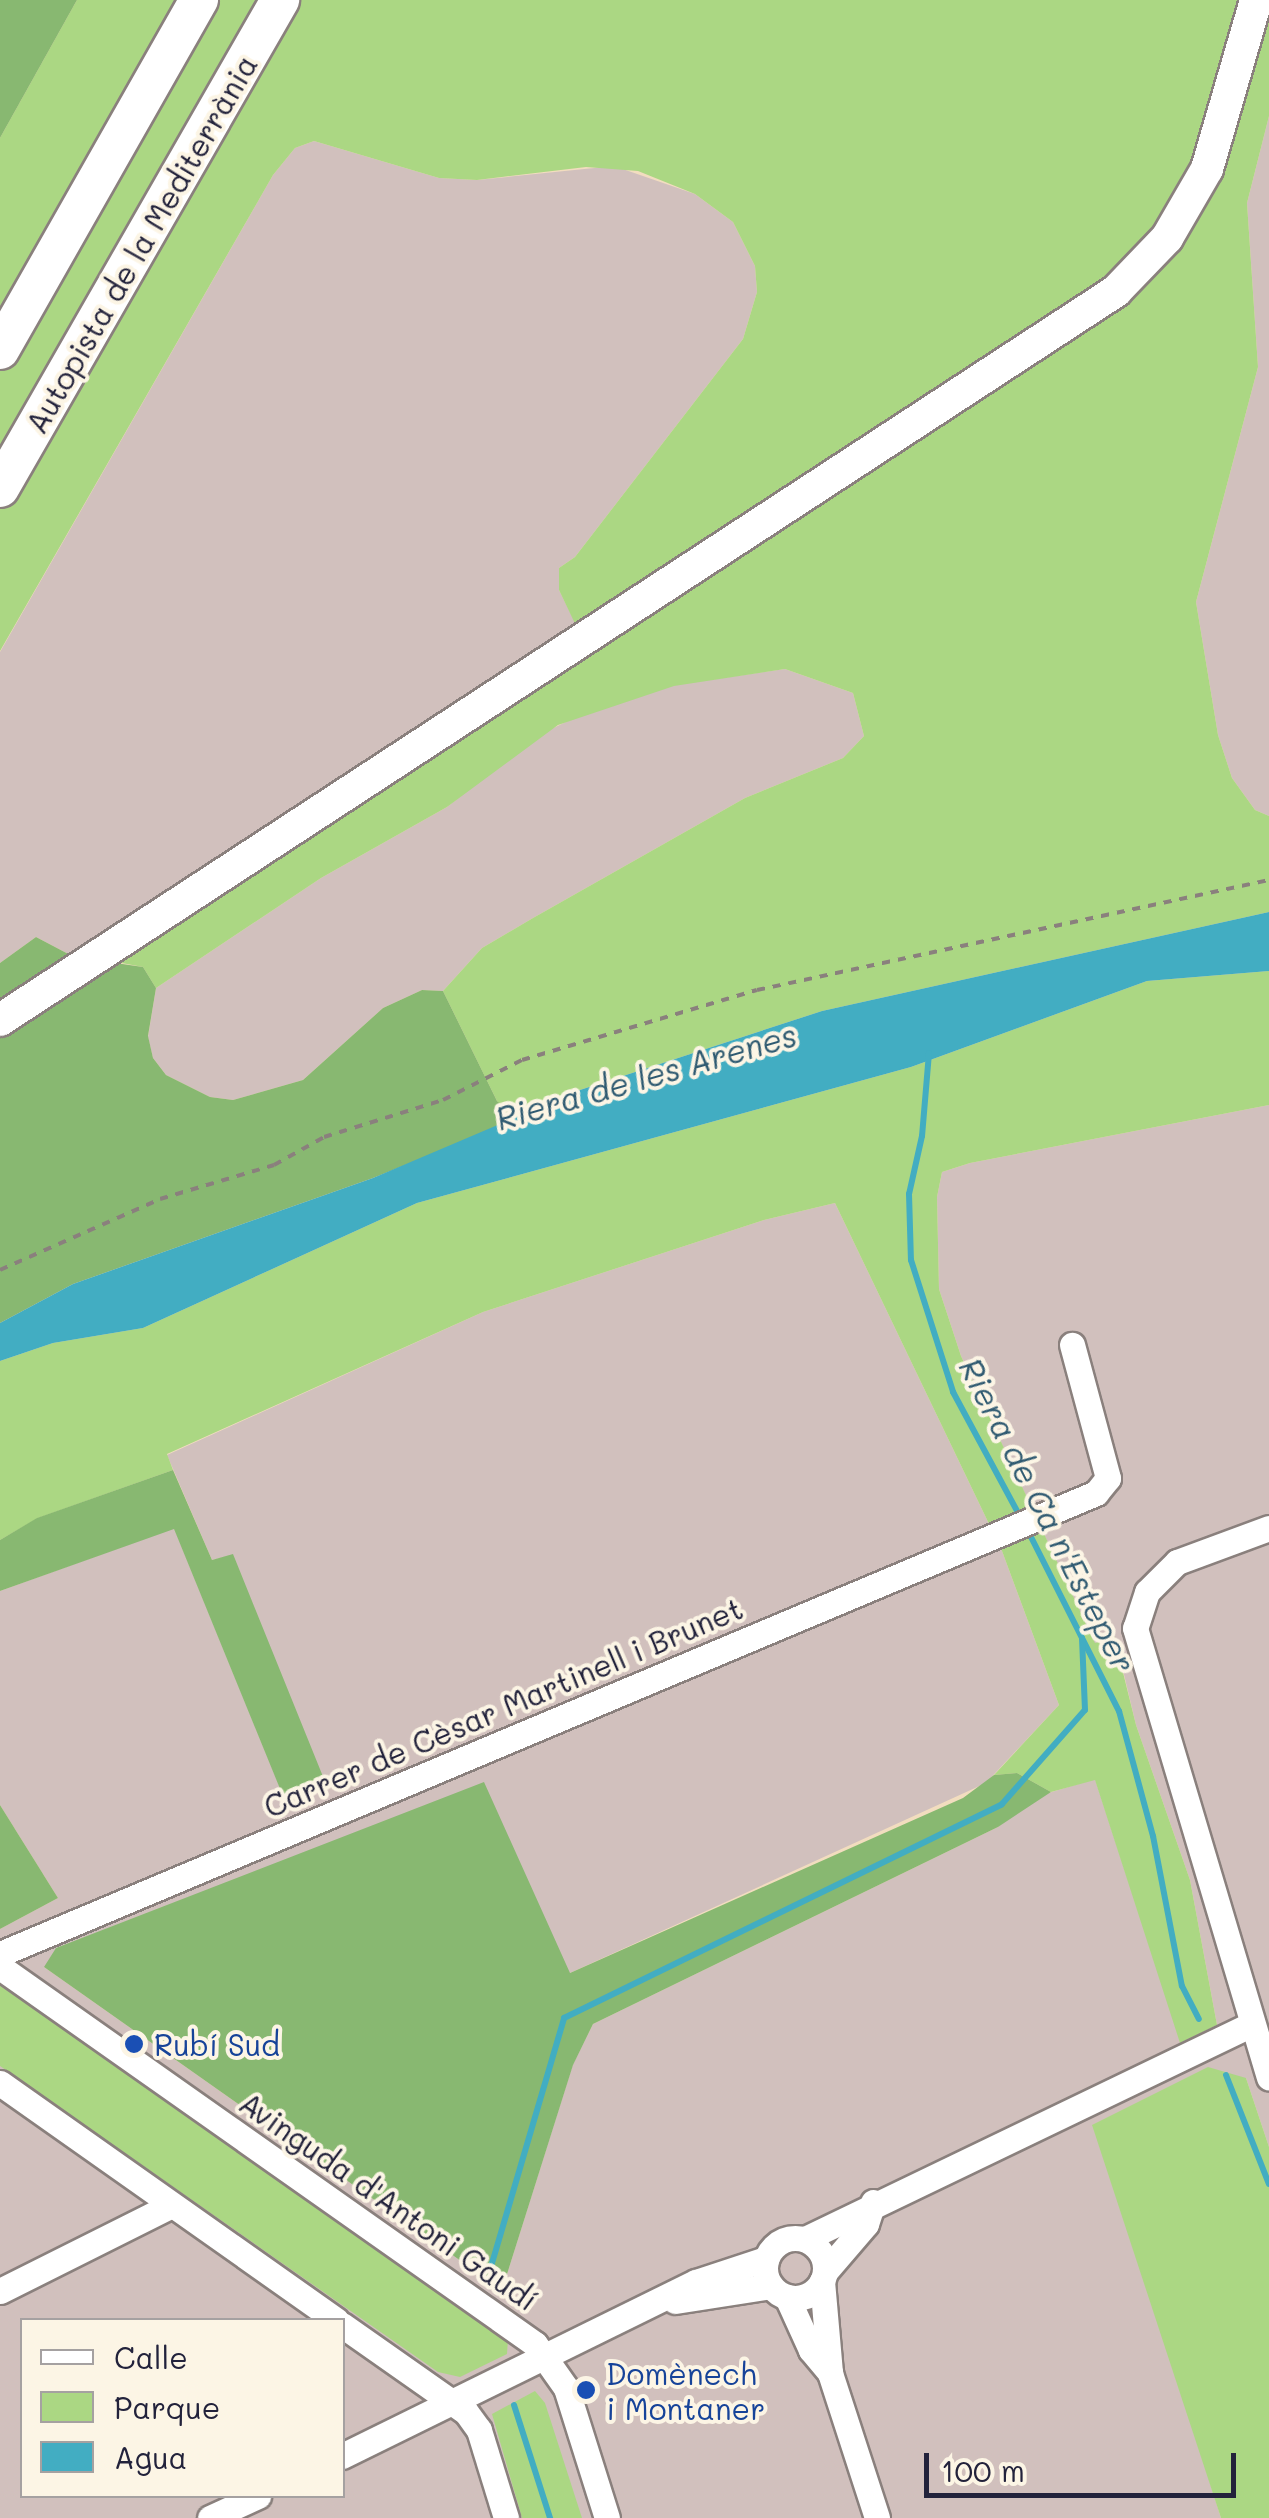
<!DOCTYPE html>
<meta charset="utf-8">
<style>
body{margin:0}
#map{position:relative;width:1269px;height:2518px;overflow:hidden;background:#f2ddbf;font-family:Mali,sans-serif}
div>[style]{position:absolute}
.industrial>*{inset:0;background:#d1c0bd}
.green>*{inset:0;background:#abd783}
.forest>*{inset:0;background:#88b871}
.water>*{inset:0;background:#42adc2}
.stream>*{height:6px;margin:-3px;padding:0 3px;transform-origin:3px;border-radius:3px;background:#42adc2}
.path>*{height:4px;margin-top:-2px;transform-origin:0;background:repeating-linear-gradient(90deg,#8a807d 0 8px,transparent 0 16px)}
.roads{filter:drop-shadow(2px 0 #8a807d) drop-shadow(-2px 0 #8a807d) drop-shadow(0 2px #8a807d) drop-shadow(0 -2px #8a807d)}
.minor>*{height:25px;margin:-12.5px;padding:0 12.5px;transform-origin:12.5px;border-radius:12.5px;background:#fff}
.minor>.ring{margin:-12.5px;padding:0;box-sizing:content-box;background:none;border:25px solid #fff;border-radius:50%}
.major>*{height:32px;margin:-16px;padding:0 16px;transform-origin:16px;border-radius:16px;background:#fff}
.highway>*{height:38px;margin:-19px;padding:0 19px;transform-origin:19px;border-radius:19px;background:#fff}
.dots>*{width:28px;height:28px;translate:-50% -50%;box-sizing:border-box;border:5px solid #fcf5e5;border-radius:50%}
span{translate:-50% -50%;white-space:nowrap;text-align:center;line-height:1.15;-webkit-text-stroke:8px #fcf5e5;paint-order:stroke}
.street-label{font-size:30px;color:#22223b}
.transit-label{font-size:30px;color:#164399}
.left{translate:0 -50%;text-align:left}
.water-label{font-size:32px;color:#2f5a71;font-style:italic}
.legend{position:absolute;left:20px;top:2318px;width:325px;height:180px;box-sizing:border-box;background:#fcf5e5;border:2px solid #a5a1a1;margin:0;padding:12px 18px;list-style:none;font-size:30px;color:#22223b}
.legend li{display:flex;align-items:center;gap:20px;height:50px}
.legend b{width:50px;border:2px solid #a5a1a1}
.scale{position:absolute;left:924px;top:2453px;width:312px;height:45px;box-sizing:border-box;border:5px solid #22223b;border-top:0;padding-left:12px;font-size:30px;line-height:35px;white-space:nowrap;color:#22223b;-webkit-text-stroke:8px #fcf5e5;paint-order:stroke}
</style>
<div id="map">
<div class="industrial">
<div style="clip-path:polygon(1269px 116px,1269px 816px,1255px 810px,1232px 778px,1218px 735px,1196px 602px,1258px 367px,1247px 203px)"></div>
<div style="clip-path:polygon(314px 141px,439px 178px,477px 180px,614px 166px,695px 194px,733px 222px,755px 266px,757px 292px,743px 339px,575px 557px,559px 568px,559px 590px,580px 632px,74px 957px,36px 937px,0 963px,0 652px,273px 175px,295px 148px)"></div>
<div style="clip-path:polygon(785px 669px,853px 693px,864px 736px,843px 758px,745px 798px,533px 918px,482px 948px,443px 991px,422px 990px,383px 1008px,303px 1080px,233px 1100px,210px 1097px,166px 1075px,153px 1058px,148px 1037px,156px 988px,321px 878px,447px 807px,537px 736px,578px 716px,674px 685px)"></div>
<div style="clip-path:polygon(evenodd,1269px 1105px,1269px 2147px,1246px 2078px,1161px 2326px,1221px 2518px,0 2518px,0 1929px,58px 1898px,0 1805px,0 1591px,174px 1528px,285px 1800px,233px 1555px,212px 1560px,167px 1455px,483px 1312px,764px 1220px,835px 1203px,1002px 1551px,1059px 1705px,986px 1783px,570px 1973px,44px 1967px,502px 2290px,573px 2064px,593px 2024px,998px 1827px,1035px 1797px,1095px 1779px,1181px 2043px,1217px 2025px,1190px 1880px,1136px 1725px,1115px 1637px,1095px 1644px,961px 1356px,939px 1289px,937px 1197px,942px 1172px,970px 1163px,1269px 1105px,22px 2320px,342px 2320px,342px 2496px,22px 2496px,22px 2320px)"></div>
</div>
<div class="green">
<div style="clip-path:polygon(77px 0,1269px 0,1269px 116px,1247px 203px,1258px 367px,1196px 602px,1218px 735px,1232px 778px,1255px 810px,1269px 816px,1269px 912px,822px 1011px,580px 1090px,519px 1119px,497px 1101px,443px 991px,482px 948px,533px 918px,745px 798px,843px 758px,864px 736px,853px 693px,785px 669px,674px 686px,558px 725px,447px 807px,321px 878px,156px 988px,143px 967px,95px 958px,579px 632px,559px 590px,559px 568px,575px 557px,743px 339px,757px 292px,755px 266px,733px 222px,695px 194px,638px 171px,586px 167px,477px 180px,439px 178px,314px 141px,295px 148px,273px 175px,0 651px,0 138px)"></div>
<div style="clip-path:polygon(1269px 971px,1269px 1105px,970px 1163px,942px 1172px,937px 1197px,939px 1289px,961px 1356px,1095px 1643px,1114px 1636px,1136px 1725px,1190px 1880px,1217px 2025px,1180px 2043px,1095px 1780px,1051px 1792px,1017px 1773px,994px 1775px,1059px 1705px,1002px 1551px,835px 1203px,764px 1220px,483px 1312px,167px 1454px,173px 1470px,38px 1518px,0 1540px,0 1361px,53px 1343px,143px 1328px,417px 1203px,911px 1067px,1147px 981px)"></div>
<div style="clip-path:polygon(0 1983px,508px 2339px,507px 2354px,460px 2377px,438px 2372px,0 2066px)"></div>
<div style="clip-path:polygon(1208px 2067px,1246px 2078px,1269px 2147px,1269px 2518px,1221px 2518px,1092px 2125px)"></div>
<div style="clip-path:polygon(535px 2391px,545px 2403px,582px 2518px,522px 2518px,492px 2414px)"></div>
</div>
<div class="forest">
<div style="clip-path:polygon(0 0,77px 0,0 138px)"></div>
<div style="clip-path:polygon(36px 937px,74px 957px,143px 967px,156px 988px,148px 1036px,153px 1058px,166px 1075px,210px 1097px,233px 1100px,303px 1080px,383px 1008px,422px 990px,443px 991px,497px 1101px,519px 1119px,373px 1178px,73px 1284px,0 1323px,0 963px)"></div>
<div style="clip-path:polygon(173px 1470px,212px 1560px,233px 1554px,326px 1784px,285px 1801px,174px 1529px,0 1591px,0 1540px,37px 1518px)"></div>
<div style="clip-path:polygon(1017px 1773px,1051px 1792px,998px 1827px,593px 2024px,573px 2065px,502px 2290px,44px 1967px,56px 1948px,484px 1782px,570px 1973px,963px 1798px,994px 1775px)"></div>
<div style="clip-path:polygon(0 1805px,58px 1898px,0 1929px)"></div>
</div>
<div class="water">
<div style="clip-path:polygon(1269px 912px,1269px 971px,1147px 981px,911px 1067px,417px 1203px,143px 1328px,53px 1343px,0 1361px,0 1323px,73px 1284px,373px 1178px,580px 1090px,822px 1011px)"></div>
</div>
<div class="stream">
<div style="left:929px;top:1053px;width:83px;rotate:94.8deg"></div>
<div style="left:922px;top:1136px;width:59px;rotate:102.6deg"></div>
<div style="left:909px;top:1194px;width:66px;rotate:88.3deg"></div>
<div style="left:911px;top:1260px;width:139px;rotate:72.3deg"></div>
<div style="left:953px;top:1392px;width:145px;rotate:61.7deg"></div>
<div style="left:1028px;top:1531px;width:202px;rotate:63.2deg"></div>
<div style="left:1119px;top:1711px;width:130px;rotate:74.8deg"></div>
<div style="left:1153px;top:1836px;width:153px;rotate:79.1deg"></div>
<div style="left:1182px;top:1986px;width:37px;rotate:63deg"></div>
<div style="left:1226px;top:2075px;width:117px;rotate:68.5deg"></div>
<div style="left:490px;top:2270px;width:263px;rotate:-73.6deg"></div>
<div style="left:564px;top:2018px;width:487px;rotate:-26deg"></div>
<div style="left:1002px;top:1804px;width:125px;rotate:-48.6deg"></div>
<div style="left:1085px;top:1710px;width:72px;rotate:-92.4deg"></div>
<div style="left:514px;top:2405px;width:119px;rotate:72.3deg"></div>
</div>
<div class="path">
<div style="left:0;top:1270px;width:175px;rotate:-23.9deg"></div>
<div style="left:160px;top:1199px;width:119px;rotate:-16.6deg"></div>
<div style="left:274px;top:1165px;width:57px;rotate:-29.2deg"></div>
<div style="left:324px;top:1137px;width:125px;rotate:-17.3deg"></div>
<div style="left:443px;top:1100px;width:89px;rotate:-26.9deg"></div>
<div style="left:522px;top:1060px;width:245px;rotate:-16.6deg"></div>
<div style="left:757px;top:990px;width:524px;rotate:-12.13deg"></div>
</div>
<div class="roads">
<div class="minor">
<div style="left:1269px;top:1528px;width:98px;rotate:159.7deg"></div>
<div style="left:1177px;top:1562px;width:42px;rotate:135deg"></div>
<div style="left:1147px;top:1592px;width:38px;rotate:108deg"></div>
<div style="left:1135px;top:1628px;width:469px;rotate:73.4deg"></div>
<div style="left:0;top:1954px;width:1189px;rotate:-22.81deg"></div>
<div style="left:1096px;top:1493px;width:19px;rotate:-51deg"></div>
<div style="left:1108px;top:1478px;width:138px;rotate:-105.1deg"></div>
<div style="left:0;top:1967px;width:654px;rotate:35.17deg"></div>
<div style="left:535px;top:2344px;width:54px;rotate:54.8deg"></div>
<div style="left:566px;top:2388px;width:136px;rotate:72.5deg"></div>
<div style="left:0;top:2083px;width:411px;rotate:35.2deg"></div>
<div class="ring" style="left:765px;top:2238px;width:35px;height:35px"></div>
<div style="left:805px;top:2239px;width:496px;rotate:-25.7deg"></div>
<div style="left:825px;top:2272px;width:63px;rotate:-49.5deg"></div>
<div style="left:866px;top:2224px;width:23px;rotate:-72deg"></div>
<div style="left:822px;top:2281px;width:92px;rotate:85deg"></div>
<div style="left:830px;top:2373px;width:152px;rotate:72deg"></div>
<div style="left:0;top:2291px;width:192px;rotate:-26.6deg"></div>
<div style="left:787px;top:2297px;width:58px;rotate:65.6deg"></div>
<div style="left:811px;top:2350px;width:30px;rotate:50deg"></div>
<div style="left:675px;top:2301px;width:97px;rotate:-8.9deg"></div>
<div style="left:342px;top:2325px;width:151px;rotate:35.1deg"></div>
<div style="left:466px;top:2412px;width:22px;rotate:54deg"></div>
<div style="left:479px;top:2430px;width:92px;rotate:72.9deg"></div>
<div style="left:342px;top:2456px;width:394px;rotate:-26.2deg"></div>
<div style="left:696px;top:2282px;width:74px;rotate:-18.2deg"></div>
<div style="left:210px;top:2518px;width:53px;rotate:-24.6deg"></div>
</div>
<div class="major">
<div style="left:0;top:1020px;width:1333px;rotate:-33.15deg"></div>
<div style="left:1116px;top:291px;width:74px;rotate:-46.1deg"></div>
<div style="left:1167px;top:238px;width:80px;rotate:-59.9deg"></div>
<div style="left:1207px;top:169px;width:176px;rotate:-73.8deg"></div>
</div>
<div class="highway">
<div style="left:0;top:350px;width:403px;rotate:-60.4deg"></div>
<div style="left:0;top:488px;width:563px;rotate:-60.15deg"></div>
</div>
</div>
<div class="dots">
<div style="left:134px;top:2044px;background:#1a4fb4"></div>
<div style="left:586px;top:2390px;background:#1a4fb4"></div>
</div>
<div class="street-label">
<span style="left:141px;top:244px;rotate:-60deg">Autopista de la Mediterrània</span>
<span style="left:503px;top:1707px;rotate:-23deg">Carrer de Cèsar Martinell i Brunet</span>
<span style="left:389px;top:2201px;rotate:35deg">Avinguda d'Antoni Gaudí</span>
</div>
<div class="transit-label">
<span class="left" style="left:154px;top:2044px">Rubí Sud</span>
<span class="left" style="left:606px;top:2390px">Domènech<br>i Montaner</span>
</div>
<div class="water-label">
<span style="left:646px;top:1076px;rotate:-16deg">Riera de les Arenes</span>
<span style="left:1048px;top:1515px;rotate:63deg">Riera de Ca n'Esteper</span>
</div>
<ul class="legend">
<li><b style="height:12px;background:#fff"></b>Calle</li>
<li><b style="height:28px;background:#abd783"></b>Parque</li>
<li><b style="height:28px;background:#42adc2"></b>Agua</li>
</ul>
<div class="scale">100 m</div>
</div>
